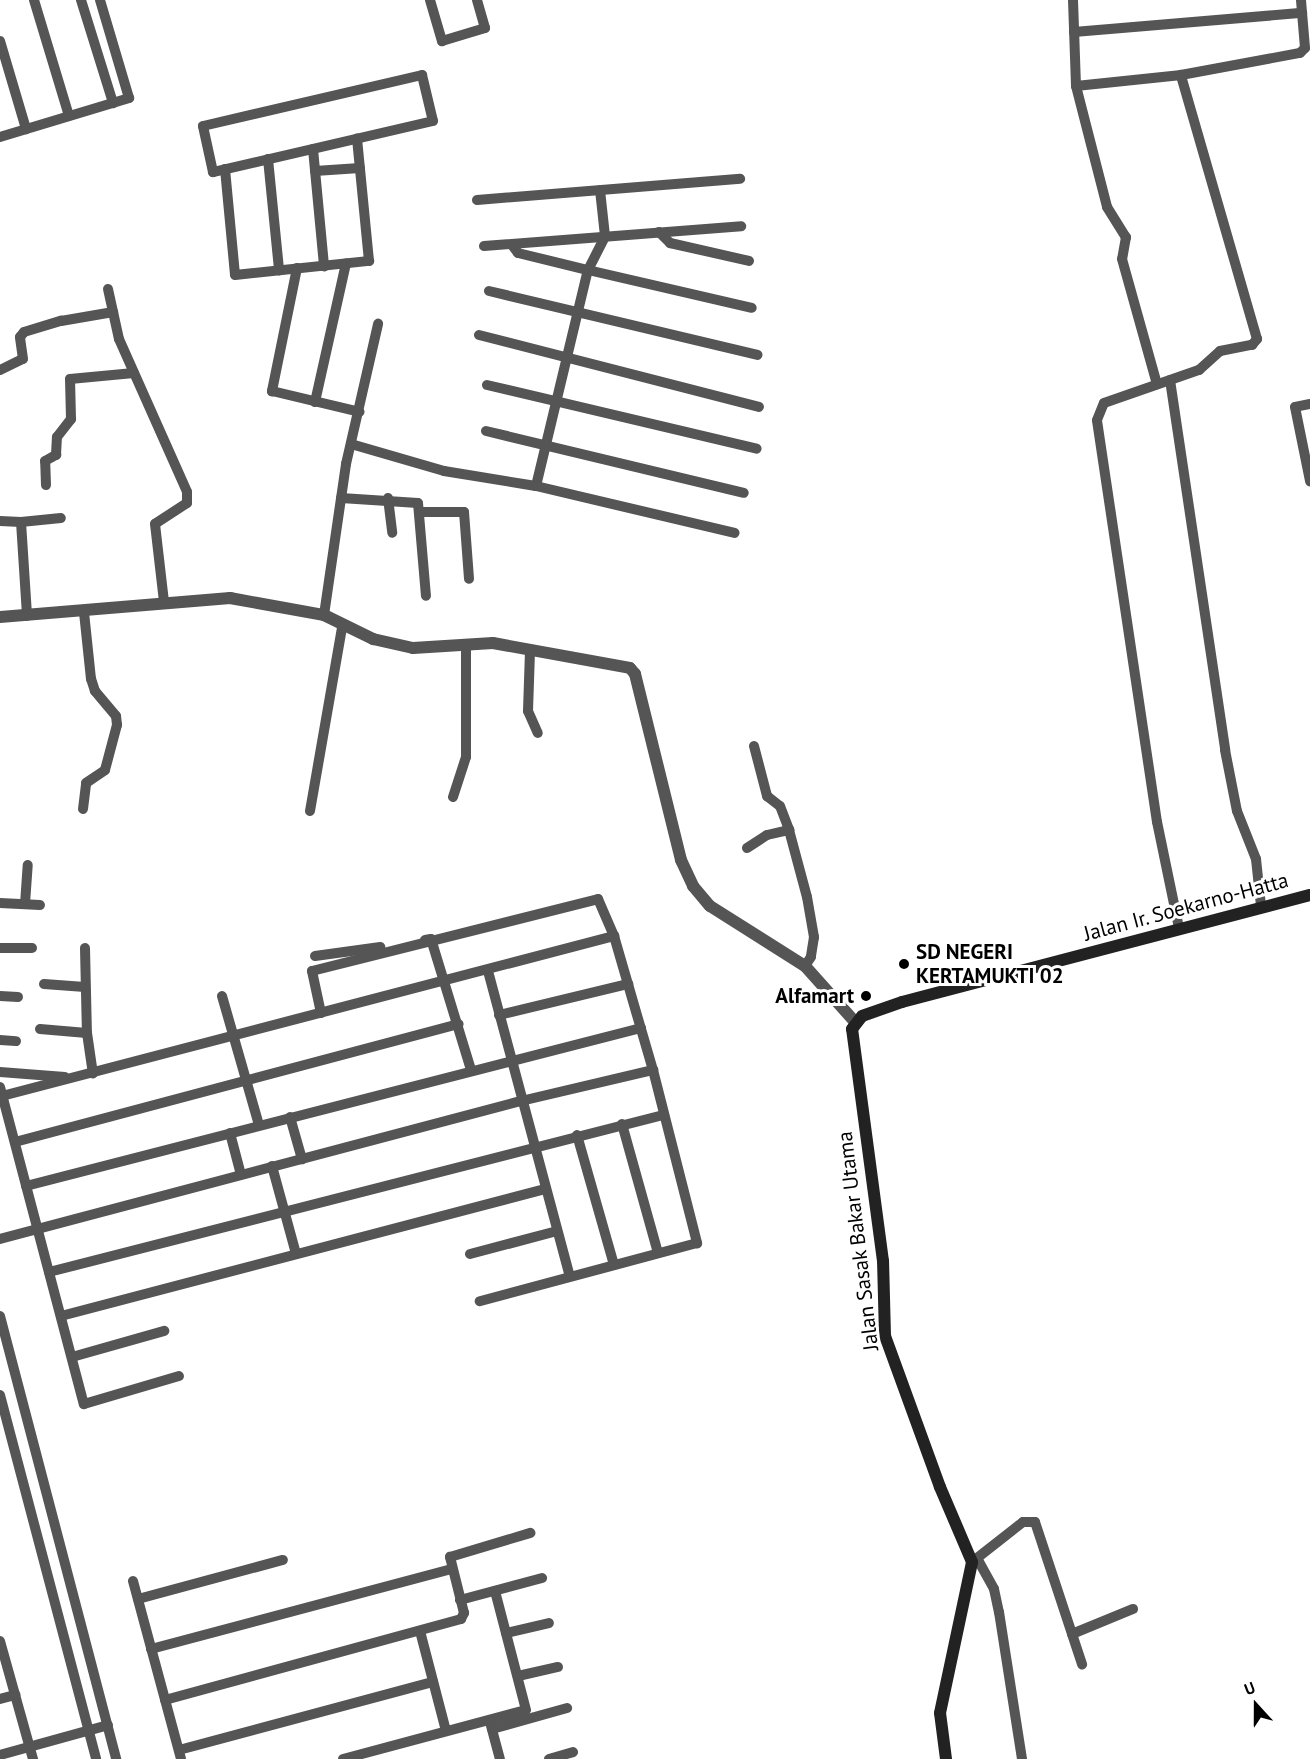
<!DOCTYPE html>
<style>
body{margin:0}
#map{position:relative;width:1310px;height:1759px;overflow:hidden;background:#fff;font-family:"PT Sans",sans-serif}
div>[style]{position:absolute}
.minor>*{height:10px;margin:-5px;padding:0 5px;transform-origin:5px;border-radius:5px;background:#555}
.tertiary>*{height:12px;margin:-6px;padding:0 6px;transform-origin:6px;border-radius:6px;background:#555}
.secondary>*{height:12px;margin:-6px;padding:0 6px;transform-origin:6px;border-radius:6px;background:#222}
.dots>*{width:16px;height:16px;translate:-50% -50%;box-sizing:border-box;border:3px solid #fff;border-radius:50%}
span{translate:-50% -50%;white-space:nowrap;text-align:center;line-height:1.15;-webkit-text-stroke:6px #fff;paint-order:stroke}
.street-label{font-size:21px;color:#000}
.poi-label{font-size:21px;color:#000;font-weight:700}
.left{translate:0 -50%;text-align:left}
.right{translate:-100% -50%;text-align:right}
.north{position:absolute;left:1226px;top:1675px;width:60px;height:60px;-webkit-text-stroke:4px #fff;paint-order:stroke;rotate:339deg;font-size:16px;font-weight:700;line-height:24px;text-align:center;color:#000}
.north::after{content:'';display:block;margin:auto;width:21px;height:27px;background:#000;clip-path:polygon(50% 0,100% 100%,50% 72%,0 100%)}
</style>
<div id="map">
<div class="minor">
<div style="left:34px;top:0;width:121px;rotate:73.2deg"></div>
<div style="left:81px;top:0;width:108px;rotate:72.7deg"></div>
<div style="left:430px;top:0;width:43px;rotate:73.7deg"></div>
<div style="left:442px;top:41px;width:45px;rotate:-16.8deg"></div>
<div style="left:485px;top:28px;width:29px;rotate:-106deg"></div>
<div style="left:1073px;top:0;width:86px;rotate:88deg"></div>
<div style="left:1076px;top:86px;width:125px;rotate:75.6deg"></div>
<div style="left:1107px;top:207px;width:36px;rotate:58deg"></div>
<div style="left:1126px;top:237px;width:22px;rotate:100deg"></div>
<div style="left:1122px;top:259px;width:130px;rotate:74.4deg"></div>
<div style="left:1074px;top:32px;width:229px;rotate:-4.8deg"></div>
<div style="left:0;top:41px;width:92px;rotate:73.5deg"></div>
<div style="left:422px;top:75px;width:47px;rotate:76.6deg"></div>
<div style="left:433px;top:121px;width:226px;rotate:166.9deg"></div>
<div style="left:213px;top:172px;width:47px;rotate:-102.3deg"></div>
<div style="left:203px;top:126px;width:225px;rotate:-13.1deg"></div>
<div style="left:1076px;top:86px;width:106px;rotate:-6deg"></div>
<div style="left:1181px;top:75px;width:121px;rotate:-10.5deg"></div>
<div style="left:1300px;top:53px;width:7px;rotate:-45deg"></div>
<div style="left:1305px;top:48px;width:48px;rotate:-94.8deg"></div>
<div style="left:0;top:137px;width:135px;rotate:-16.8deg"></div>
<div style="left:129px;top:98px;width:102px;rotate:-106.5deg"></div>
<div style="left:313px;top:149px;width:118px;rotate:84.6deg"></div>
<div style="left:268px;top:159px;width:112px;rotate:84.3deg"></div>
<div style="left:225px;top:169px;width:106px;rotate:84.6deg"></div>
<div style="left:235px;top:275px;width:135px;rotate:-6deg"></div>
<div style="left:369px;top:261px;width:123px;rotate:-95.6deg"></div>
<div style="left:315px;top:171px;width:45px;rotate:-3.8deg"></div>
<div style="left:477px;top:200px;width:264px;rotate:-4.6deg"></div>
<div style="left:659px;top:232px;width:16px;rotate:45deg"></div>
<div style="left:670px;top:243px;width:81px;rotate:12.8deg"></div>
<div style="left:512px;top:245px;width:10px;rotate:53deg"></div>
<div style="left:518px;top:253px;width:72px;rotate:13.7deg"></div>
<div style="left:588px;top:270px;width:38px;rotate:-63deg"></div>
<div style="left:605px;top:236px;width:46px;rotate:-96.2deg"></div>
<div style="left:484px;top:246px;width:258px;rotate:-4.4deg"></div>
<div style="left:297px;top:268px;width:126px;rotate:101.5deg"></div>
<div style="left:272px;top:391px;width:90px;rotate:13.4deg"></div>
<div style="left:108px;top:289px;width:51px;rotate:77.6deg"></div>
<div style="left:119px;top:339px;width:167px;rotate:66deg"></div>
<div style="left:187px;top:492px;width:11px;rotate:90deg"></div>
<div style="left:187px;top:503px;width:38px;rotate:147deg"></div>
<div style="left:155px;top:524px;width:79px;rotate:83.4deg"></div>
<div style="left:489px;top:291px;width:276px;rotate:13.4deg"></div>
<div style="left:479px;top:335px;width:289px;rotate:14.4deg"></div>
<div style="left:0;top:370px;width:25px;rotate:-26deg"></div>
<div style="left:23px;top:359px;width:22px;rotate:-98deg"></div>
<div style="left:20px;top:337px;width:6px;rotate:-51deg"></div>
<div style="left:24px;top:332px;width:39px;rotate:-17deg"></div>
<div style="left:61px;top:321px;width:53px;rotate:-9.8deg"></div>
<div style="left:1170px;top:380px;width:374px;rotate:81.5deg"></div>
<div style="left:1225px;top:750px;width:62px;rotate:78.9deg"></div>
<div style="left:1237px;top:811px;width:52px;rotate:68.4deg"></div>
<div style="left:1256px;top:859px;width:47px;rotate:83.9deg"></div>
<div style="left:487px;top:385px;width:277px;rotate:13.3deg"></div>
<div style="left:315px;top:402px;width:142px;rotate:-77.4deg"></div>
<div style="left:1310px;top:404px;width:15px;rotate:169deg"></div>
<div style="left:1295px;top:407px;width:76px;rotate:78.5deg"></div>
<div style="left:486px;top:431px;width:265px;rotate:13.5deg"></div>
<div style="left:351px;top:444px;width:97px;rotate:16.2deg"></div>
<div style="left:444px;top:471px;width:93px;rotate:9.3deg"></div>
<div style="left:536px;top:486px;width:204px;rotate:13.3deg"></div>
<div style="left:46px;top:485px;width:24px;rotate:-92deg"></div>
<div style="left:45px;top:461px;width:13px;rotate:-29deg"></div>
<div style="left:56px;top:455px;width:18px;rotate:-87deg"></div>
<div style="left:57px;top:437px;width:23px;rotate:-52deg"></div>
<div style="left:71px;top:419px;width:40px;rotate:-91.4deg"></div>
<div style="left:70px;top:379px;width:64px;rotate:-5.4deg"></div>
<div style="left:536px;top:486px;width:222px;rotate:-76.5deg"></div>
<div style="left:588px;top:270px;width:168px;rotate:13deg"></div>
<div style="left:341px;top:498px;width:77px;rotate:3.7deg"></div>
<div style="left:418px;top:503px;width:93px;rotate:85.1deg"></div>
<div style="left:388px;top:498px;width:35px;rotate:83deg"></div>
<div style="left:419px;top:512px;width:45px"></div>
<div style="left:464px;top:512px;width:67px;rotate:85.7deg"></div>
<div style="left:0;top:521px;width:21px;rotate:3deg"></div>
<div style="left:21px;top:522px;width:94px;rotate:86.3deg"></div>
<div style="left:21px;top:522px;width:40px;rotate:-5.7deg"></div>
<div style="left:324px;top:615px;width:153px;rotate:-81.7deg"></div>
<div style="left:346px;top:464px;width:144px;rotate:-77.1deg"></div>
<div style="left:530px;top:651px;width:60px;rotate:91.9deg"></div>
<div style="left:528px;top:711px;width:24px;rotate:66deg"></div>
<div style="left:754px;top:746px;width:52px;rotate:75.4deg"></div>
<div style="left:767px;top:796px;width:16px;rotate:38deg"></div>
<div style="left:780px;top:806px;width:26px;rotate:69deg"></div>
<div style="left:789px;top:830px;width:69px;rotate:75deg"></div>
<div style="left:807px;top:897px;width:41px;rotate:80.1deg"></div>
<div style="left:814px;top:937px;width:20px;rotate:99deg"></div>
<div style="left:811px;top:957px;width:11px;rotate:124deg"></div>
<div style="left:453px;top:797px;width:42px;rotate:-72deg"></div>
<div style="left:466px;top:757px;width:109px;rotate:-90deg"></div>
<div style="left:83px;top:809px;width:26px;rotate:-83deg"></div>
<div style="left:86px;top:783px;width:23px;rotate:-34deg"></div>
<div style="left:105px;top:770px;width:47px;rotate:-75.1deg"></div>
<div style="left:117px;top:725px;width:9px;rotate:-96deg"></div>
<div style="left:116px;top:716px;width:33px;rotate:-130deg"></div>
<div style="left:95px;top:691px;width:13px;rotate:-108deg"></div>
<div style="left:91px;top:679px;width:67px;rotate:-96deg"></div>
<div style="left:310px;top:811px;width:187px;rotate:-80.1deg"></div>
<div style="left:747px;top:848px;width:24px;rotate:-33deg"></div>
<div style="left:767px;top:835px;width:23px;rotate:-13deg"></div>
<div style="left:0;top:903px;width:40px;rotate:2.9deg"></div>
<div style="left:25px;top:904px;width:39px;rotate:-86deg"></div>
<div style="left:1179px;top:928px;width:108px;rotate:-101.7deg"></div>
<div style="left:1157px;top:822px;width:406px;rotate:-98.5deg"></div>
<div style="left:1097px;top:420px;width:18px;rotate:-68deg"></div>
<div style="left:1104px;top:403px;width:101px;rotate:-19.2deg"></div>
<div style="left:1199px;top:370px;width:28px;rotate:-42deg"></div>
<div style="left:1220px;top:351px;width:33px;rotate:-11deg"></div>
<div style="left:1252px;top:345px;width:8px;rotate:-50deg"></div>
<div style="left:1257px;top:339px;width:275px;rotate:-106.1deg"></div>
<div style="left:425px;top:940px;width:6px;rotate:-9deg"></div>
<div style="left:431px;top:939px;width:137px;rotate:73deg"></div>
<div style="left:0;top:948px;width:32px"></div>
<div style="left:85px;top:948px;width:85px;rotate:88.7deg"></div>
<div style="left:87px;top:1033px;width:41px;rotate:81.7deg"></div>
<div style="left:315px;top:956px;width:66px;rotate:-7.9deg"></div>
<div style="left:488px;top:971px;width:316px;rotate:75deg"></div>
<div style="left:44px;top:984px;width:41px;rotate:4.2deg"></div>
<div style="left:0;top:996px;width:18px;rotate:3deg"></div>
<div style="left:222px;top:996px;width:134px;rotate:74deg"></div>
<div style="left:321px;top:1013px;width:43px;rotate:-102.1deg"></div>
<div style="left:312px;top:971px;width:295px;rotate:-14.1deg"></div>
<div style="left:598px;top:899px;width:40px;rotate:66.6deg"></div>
<div style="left:614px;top:936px;width:140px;rotate:73.8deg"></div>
<div style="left:653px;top:1070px;width:179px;rotate:75.7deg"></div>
<div style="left:697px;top:1243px;width:225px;rotate:165deg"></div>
<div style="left:499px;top:1015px;width:133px;rotate:-13.5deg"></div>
<div style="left:40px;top:1029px;width:47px;rotate:4.9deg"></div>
<div style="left:0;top:1040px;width:16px;rotate:4deg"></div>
<div style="left:0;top:1072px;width:65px;rotate:4.4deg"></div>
<div style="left:0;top:1087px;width:328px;rotate:75.2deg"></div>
<div style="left:84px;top:1404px;width:99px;rotate:-16.4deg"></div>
<div style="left:2px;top:1096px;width:633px;rotate:-14.65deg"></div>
<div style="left:290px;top:1117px;width:44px;rotate:74.1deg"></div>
<div style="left:622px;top:1124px;width:134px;rotate:74.4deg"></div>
<div style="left:230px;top:1133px;width:43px;rotate:75.3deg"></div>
<div style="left:577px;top:1135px;width:135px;rotate:74.1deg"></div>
<div style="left:15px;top:1142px;width:459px;rotate:-14.9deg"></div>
<div style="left:272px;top:1166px;width:91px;rotate:74.7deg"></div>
<div style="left:26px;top:1186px;width:635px;rotate:-14.41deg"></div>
<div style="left:0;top:1239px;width:539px;rotate:-14.84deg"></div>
<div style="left:521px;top:1101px;width:136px;rotate:-13.2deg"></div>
<div style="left:470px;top:1254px;width:90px;rotate:-14.8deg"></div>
<div style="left:49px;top:1272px;width:634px;rotate:-14.34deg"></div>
<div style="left:0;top:1316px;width:458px;rotate:75.3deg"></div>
<div style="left:61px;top:1316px;width:500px;rotate:-14.7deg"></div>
<div style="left:72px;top:1357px;width:96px;rotate:-15.8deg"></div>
<div style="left:0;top:1395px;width:376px;rotate:75.2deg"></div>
<div style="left:978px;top:1560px;width:33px;rotate:61deg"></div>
<div style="left:994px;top:1589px;width:24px;rotate:78deg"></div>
<div style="left:999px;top:1612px;width:149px;rotate:81.1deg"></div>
<div style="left:972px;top:1562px;width:65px;rotate:-38.1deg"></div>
<div style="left:1023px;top:1522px;width:12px"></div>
<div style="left:1035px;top:1522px;width:150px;rotate:71.7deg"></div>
<div style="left:133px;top:1581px;width:184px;rotate:74.9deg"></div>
<div style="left:138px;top:1599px;width:150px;rotate:-15.1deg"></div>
<div style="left:460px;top:1600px;width:85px;rotate:-15deg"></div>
<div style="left:420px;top:1631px;width:103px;rotate:75.4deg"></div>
<div style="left:506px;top:1633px;width:44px;rotate:-13.1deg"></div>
<div style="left:1072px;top:1634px;width:66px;rotate:-22.3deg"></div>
<div style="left:0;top:1641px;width:123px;rotate:74.4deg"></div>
<div style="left:151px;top:1649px;width:311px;rotate:-14.9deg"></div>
<div style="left:518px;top:1676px;width:41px;rotate:-12.7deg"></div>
<div style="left:0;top:1699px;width:16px;rotate:-15deg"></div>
<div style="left:165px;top:1700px;width:307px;rotate:-15.3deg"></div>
<div style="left:461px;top:1619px;width:7px;rotate:-63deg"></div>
<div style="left:464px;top:1613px;width:58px;rotate:-104deg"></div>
<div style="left:450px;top:1557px;width:84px;rotate:-16.7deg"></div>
<div style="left:490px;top:1722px;width:38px;rotate:75deg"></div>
<div style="left:492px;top:1729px;width:78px;rotate:-15.6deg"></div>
<div style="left:179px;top:1750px;width:263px;rotate:-15deg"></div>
<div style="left:0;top:1755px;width:112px;rotate:-15.5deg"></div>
<div style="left:343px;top:1759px;width:189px;rotate:-15deg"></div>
<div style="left:526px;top:1710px;width:123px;rotate:-104.6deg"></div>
<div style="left:549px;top:1759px;width:25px;rotate:-16deg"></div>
</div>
<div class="tertiary">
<div style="left:0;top:617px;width:231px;rotate:-4.7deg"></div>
<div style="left:230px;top:598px;width:96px;rotate:10.3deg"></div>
<div style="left:324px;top:615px;width:55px;rotate:26.1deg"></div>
<div style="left:373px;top:639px;width:41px;rotate:12.7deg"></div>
<div style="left:413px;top:648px;width:80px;rotate:-3.6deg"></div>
<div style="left:493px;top:643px;width:139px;rotate:10.3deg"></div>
<div style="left:630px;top:668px;width:8px;rotate:50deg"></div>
<div style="left:635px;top:674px;width:192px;rotate:76.1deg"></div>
<div style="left:681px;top:860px;width:29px;rotate:65deg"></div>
<div style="left:693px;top:886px;width:26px;rotate:50deg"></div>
<div style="left:710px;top:906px;width:112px;rotate:32.3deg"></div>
<div style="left:805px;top:966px;width:75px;rotate:48.2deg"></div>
</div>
<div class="secondary">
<div style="left:946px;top:1759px;width:46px;rotate:-97.4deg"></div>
<div style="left:940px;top:1713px;width:154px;rotate:-78deg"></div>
<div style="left:972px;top:1562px;width:82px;rotate:-113.1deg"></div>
<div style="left:940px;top:1487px;width:161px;rotate:-110deg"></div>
<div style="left:885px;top:1336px;width:75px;rotate:-91.5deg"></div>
<div style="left:883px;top:1261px;width:234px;rotate:-97.6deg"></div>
<div style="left:852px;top:1029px;width:16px;rotate:-52deg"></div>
<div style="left:862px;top:1016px;width:42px;rotate:-19.3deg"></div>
<div style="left:902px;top:1002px;width:422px;rotate:-14.7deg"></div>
</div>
<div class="dots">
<div style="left:904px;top:964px;background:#000"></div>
<div style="left:866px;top:996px;background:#000"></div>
</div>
<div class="street-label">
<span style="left:1186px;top:907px;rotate:-15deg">Jalan Ir. Soekarno-Hatta</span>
<span style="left:858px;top:1241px;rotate:-97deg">Jalan Sasak Bakar Utama</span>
</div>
<div class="poi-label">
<span class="left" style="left:916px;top:964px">SD NEGERI<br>KERTAMUKTI 02</span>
<span class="right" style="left:854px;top:996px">Alfamart</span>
</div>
<div class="north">U</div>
</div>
